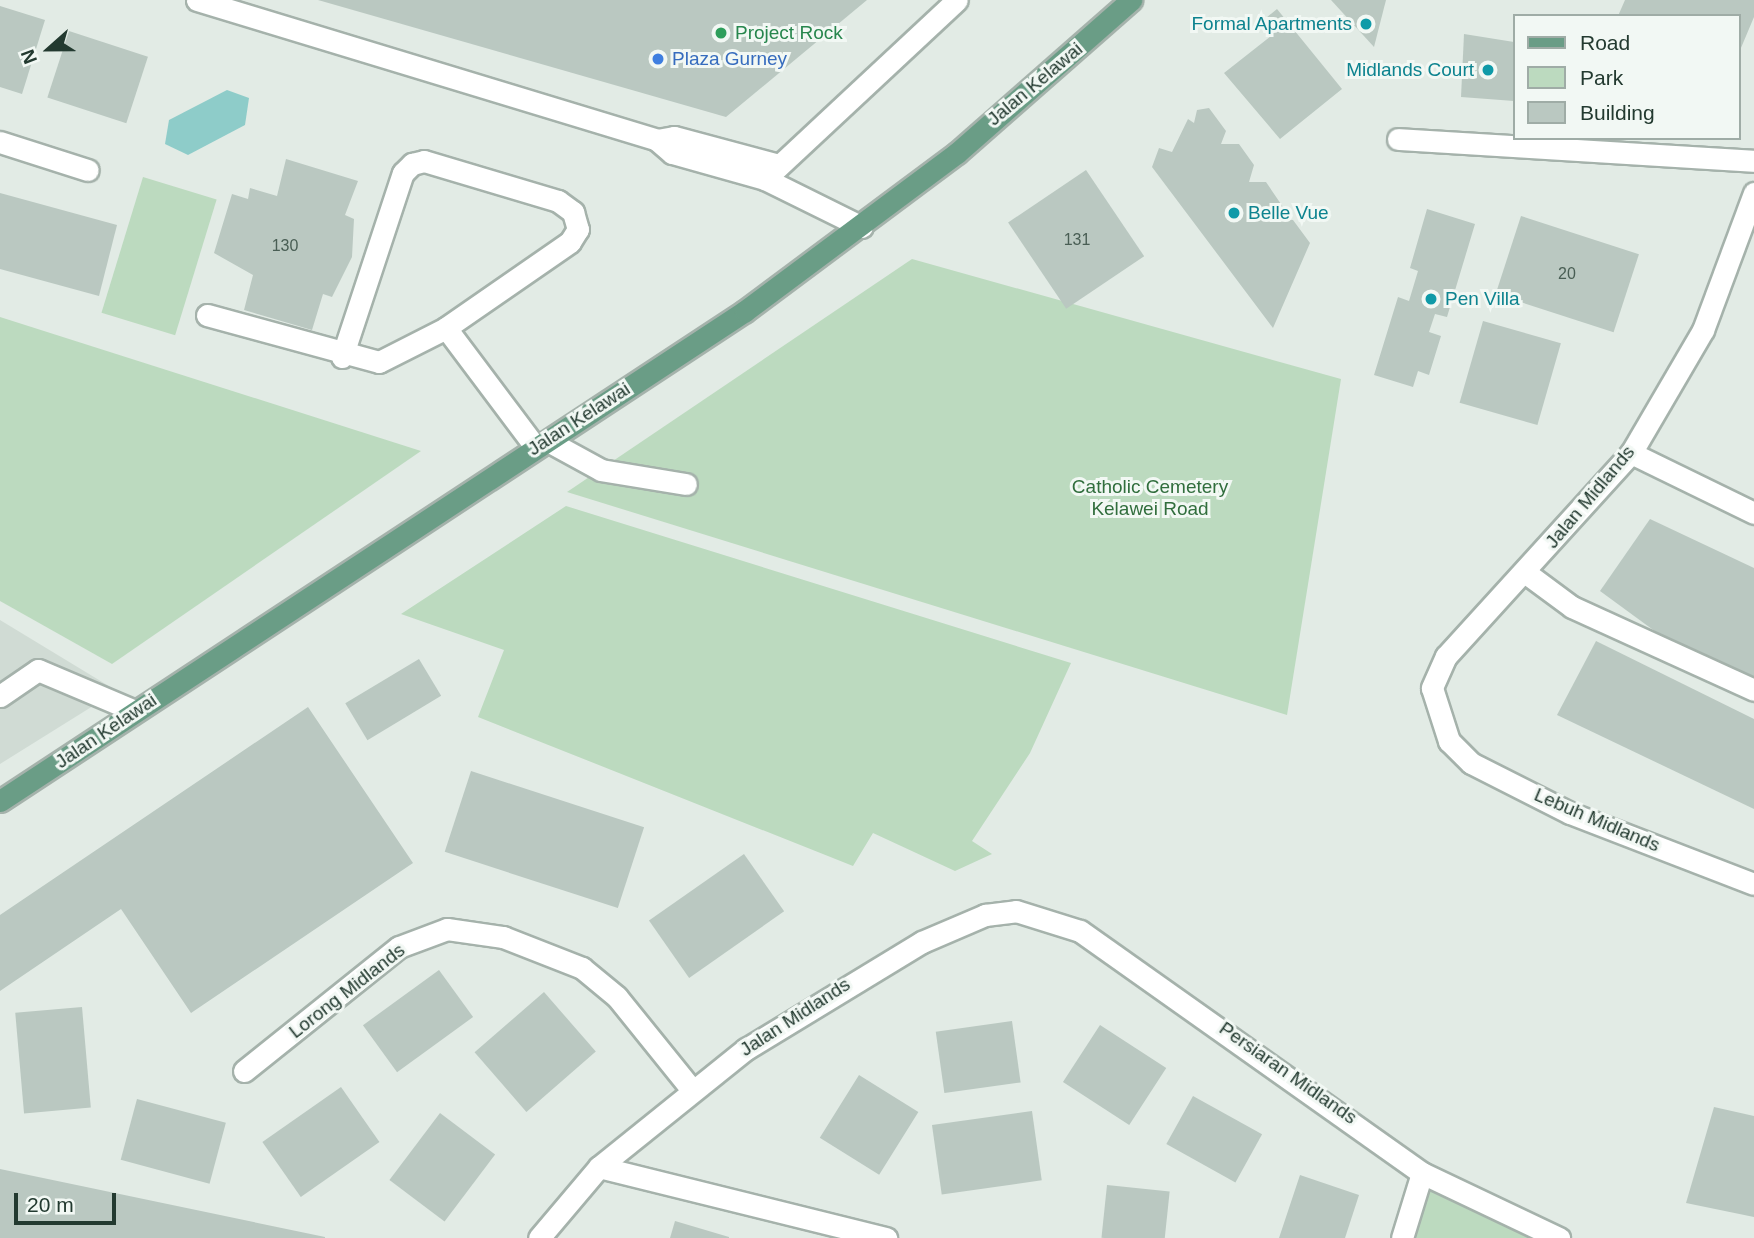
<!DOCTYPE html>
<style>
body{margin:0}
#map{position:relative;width:1754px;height:1238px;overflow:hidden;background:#e2ebe5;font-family:Arial,sans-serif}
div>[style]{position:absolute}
.built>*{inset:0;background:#d0dbd4}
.green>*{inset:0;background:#bcdabf;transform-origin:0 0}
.water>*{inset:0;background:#8eccc9}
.building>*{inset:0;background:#bac8c1;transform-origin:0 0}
.roads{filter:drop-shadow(2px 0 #a5b2ab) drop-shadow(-2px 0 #a5b2ab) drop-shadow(0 2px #a5b2ab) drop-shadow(0 -2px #a5b2ab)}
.minor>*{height:21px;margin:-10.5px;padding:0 10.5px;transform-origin:10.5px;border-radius:10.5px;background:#fff}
.major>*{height:21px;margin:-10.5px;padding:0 10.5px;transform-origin:10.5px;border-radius:10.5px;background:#6a9d86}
.dots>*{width:19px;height:19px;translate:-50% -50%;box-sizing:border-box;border:4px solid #f2f8f4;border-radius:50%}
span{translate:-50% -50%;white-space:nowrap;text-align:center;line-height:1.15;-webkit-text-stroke:6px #f2f8f4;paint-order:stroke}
.number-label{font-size:16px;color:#495e54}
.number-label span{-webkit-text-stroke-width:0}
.culture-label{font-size:19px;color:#0d838f}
.right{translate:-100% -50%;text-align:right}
.left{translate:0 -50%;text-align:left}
.leisure-label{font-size:19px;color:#27864d}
.shop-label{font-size:19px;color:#366cbe}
.street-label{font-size:19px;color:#233a30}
.park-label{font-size:19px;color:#316e3d}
.legend{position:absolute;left:1513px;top:14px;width:228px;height:126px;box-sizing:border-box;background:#f2f8f4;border:2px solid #9faca6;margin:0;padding:9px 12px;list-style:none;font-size:21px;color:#233a30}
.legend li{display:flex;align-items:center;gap:14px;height:35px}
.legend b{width:35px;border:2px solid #9faca6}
.north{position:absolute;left:14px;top:14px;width:70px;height:70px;-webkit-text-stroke:5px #f2f8f4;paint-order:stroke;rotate:249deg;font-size:19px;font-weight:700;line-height:28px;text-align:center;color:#233a30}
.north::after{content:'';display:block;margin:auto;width:24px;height:32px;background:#233a30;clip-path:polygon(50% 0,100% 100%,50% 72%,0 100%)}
.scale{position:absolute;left:14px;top:1193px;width:102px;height:32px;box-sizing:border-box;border:4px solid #233a30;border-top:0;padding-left:9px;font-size:21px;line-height:24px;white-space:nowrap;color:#233a30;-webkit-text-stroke:5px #f2f8f4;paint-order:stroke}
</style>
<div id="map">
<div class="built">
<div style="clip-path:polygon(0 620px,117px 691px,0 764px)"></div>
</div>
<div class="green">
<div style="left:143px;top:177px;width:77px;height:142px;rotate:17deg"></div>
<div style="clip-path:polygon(912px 259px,1341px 379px,1287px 715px,567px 492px)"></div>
<div style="clip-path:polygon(0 317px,421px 451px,112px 664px,0 601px)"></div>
<div style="clip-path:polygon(566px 506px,1071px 663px,1030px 753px,972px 841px,992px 854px,955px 871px,873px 833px,853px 866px,478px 717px,504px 650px,401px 614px)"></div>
<div style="clip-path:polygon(1422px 1173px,1559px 1238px,1402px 1238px)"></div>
</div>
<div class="water">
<div style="clip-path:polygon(227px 90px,249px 98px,245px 125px,188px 155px,165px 144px,169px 120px)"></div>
</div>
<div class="building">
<div style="clip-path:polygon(318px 0,867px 0,726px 117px)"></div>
<div style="clip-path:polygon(1331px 0,1386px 0,1374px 47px)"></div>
<div style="clip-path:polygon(1625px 0,1754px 0,1754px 17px,1738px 55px,1738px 16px,1618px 16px)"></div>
<div style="clip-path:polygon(0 6px,45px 20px,22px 94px,0 87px)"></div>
<div style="clip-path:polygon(1277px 9px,1342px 89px,1280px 139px,1224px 73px,1271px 36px,1261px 22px)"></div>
<div style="left:69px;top:31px;width:83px;height:70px;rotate:18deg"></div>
<div style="clip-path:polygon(1464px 34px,1514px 42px,1514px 101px,1461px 97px)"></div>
<div style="clip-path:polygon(1209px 108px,1226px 131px,1221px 144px,1239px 144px,1254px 165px,1249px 182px,1266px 182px,1283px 207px,1279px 219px,1293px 220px,1310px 243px,1273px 328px,1152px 167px,1159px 148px,1172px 152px,1188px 119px,1194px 123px,1197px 110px)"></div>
<div style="clip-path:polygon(286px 159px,358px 181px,345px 215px,354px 219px,352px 257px,332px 297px,323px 294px,312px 330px,244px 310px,253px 275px,214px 253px,232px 194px,248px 199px,250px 188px,277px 196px)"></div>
<div style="left:1086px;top:170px;width:104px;height:94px;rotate:56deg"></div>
<div style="clip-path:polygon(0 193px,117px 225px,99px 296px,0 269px)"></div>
<div style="clip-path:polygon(1427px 209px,1475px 224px,1447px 317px,1435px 314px,1429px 332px,1441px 336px,1429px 375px,1418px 371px,1413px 387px,1374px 375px,1398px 297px,1409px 301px,1418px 271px,1410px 268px)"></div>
<div style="left:1521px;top:216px;width:124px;height:82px;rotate:18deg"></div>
<div style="left:1483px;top:321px;width:81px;height:85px;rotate:16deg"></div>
<div style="clip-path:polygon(1650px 519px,1754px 568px,1754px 677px,1656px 632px,1600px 591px)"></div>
<div style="clip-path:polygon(1596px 641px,1754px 719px,1754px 809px,1557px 715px)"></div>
<div style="left:419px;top:659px;width:43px;height:86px;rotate:59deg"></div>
<div style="clip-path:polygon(308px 707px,413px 863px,191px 1013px,121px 909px,0 991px,0 915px)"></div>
<div style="left:471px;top:771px;width:182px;height:85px;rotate:18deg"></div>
<div style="left:744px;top:854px;width:70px;height:116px;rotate:55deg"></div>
<div style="left:439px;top:970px;width:58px;height:94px;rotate:54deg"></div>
<div style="left:544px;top:992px;width:79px;height:92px;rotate:49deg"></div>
<div style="left:82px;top:1007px;width:101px;height:67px;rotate:85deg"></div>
<div style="left:1012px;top:1021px;width:62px;height:77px;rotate:82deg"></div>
<div style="left:1100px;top:1025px;width:79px;height:68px;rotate:33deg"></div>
<div style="left:859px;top:1075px;width:70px;height:74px;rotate:32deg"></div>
<div style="left:341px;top:1087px;width:67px;height:96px;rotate:55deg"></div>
<div style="left:1193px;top:1096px;width:79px;height:55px;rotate:29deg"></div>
<div style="left:137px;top:1099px;width:92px;height:63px;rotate:15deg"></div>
<div style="clip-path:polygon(1714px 1107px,1754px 1116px,1754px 1217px,1686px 1203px)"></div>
<div style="left:1032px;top:1111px;width:70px;height:101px;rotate:82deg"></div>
<div style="left:440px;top:1113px;width:69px;height:84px;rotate:37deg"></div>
<div style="clip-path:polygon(0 1169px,325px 1237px,325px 1238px,0 1238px)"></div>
<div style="clip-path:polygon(1300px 1175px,1359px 1195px,1345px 1238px,1279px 1238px)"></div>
<div style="left:1107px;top:1185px;width:63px;height:53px;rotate:6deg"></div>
<div style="clip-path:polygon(675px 1221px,729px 1237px,729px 1238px,670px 1238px)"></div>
</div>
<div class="roads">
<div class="minor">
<div style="left:197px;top:0;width:481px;rotate:16.9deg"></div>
<div style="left:657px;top:140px;width:20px;rotate:41deg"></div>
<div style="left:672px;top:153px;width:97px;rotate:15.6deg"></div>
<div style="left:765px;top:179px;width:108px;rotate:26.3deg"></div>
<div style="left:1398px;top:139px;width:357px;rotate:3.5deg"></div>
<div style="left:657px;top:140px;width:17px;rotate:-10deg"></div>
<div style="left:674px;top:137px;width:109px;rotate:14.9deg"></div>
<div style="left:0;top:142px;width:92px;rotate:17.7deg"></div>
<div style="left:765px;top:179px;width:262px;rotate:-43deg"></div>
<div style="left:1754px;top:193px;width:146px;rotate:110.4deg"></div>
<div style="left:1703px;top:330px;width:143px;rotate:120.3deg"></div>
<div style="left:1631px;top:453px;width:275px;rotate:132.3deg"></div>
<div style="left:1446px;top:656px;width:35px;rotate:114deg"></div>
<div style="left:1432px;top:688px;width:56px;rotate:72.2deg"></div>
<div style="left:1449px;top:741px;width:31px;rotate:45deg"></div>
<div style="left:1471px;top:763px;width:111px;rotate:26.8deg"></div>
<div style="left:1570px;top:813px;width:197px;rotate:21.1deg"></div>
<div style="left:207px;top:315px;width:178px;rotate:15.3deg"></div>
<div style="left:379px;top:362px;width:75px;rotate:-26.9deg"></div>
<div style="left:446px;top:328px;width:150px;rotate:53.1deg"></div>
<div style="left:342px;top:357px;width:194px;rotate:-71.7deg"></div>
<div style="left:403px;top:173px;width:13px;rotate:-45deg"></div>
<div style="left:412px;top:164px;width:12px;rotate:-14deg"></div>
<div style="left:424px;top:161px;width:140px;rotate:16.6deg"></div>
<div style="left:558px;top:201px;width:19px;rotate:36deg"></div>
<div style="left:573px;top:212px;width:18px;rotate:74deg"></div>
<div style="left:578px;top:229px;width:15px;rotate:122deg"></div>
<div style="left:570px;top:242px;width:151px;rotate:145.3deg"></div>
<div style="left:548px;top:441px;width:60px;rotate:28.7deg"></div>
<div style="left:601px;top:470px;width:86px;rotate:9.4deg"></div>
<div style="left:1631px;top:453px;width:137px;rotate:26deg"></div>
<div style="left:1526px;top:573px;width:57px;rotate:36.5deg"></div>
<div style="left:1572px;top:607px;width:200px;rotate:24.5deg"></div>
<div style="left:0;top:696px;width:46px;rotate:-34.4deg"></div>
<div style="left:38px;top:670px;width:105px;rotate:22.9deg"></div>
<div style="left:244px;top:1071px;width:198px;rotate:-38.7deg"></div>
<div style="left:399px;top:947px;width:51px;rotate:-20.6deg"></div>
<div style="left:447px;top:929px;width:57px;rotate:8.1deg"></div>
<div style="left:503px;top:937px;width:85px;rotate:21.4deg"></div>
<div style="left:582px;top:968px;width:45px;rotate:39.6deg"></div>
<div style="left:617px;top:997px;width:119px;rotate:51.1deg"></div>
<div style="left:599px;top:1167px;width:296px;rotate:13.9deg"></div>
<div style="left:539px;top:1238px;width:93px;rotate:-49.8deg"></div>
<div style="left:599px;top:1167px;width:189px;rotate:-38.8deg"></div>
<div style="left:746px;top:1049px;width:206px;rotate:-31.3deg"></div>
<div style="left:922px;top:942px;width:69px;rotate:-23.2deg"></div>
<div style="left:985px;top:915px;width:31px;rotate:-7deg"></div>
<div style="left:1016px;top:911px;width:67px;rotate:17.4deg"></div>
<div style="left:1080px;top:931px;width:419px;rotate:35.3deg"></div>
<div style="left:1422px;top:1173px;width:152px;rotate:25.4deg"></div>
<div style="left:1402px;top:1238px;width:68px;rotate:-72.9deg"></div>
</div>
<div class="major">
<div style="left:0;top:801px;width:892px;rotate:-33.33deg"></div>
<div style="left:745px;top:311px;width:264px;rotate:-36.7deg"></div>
<div style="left:957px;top:153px;width:232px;rotate:-41.3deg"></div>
</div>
</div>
<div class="dots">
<div style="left:1366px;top:24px;background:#0f9aa8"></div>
<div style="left:721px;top:33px;background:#2e9e5b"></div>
<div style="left:658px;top:59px;background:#3f7fe0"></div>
<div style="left:1488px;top:70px;background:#0f9aa8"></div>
<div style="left:1234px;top:213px;background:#0f9aa8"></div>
<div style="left:1431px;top:299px;background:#0f9aa8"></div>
</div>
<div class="number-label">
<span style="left:1077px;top:240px">131</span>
<span style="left:285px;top:246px">130</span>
<span style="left:1567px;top:274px">20</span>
</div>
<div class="culture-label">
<span class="right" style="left:1352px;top:24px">Formal Apartments</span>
<span class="right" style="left:1474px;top:70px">Midlands Court</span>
<span class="left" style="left:1248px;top:213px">Belle Vue</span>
<span class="left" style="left:1445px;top:299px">Pen Villa</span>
</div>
<div class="leisure-label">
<span class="left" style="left:735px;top:33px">Project Rock</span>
</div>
<div class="shop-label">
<span class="left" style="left:672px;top:59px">Plaza Gurney</span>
</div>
<div class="street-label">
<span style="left:1035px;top:84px;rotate:-40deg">Jalan Kelawai</span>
<span style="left:579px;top:419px;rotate:-33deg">Jalan Kelawai</span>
<span style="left:1590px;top:497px;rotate:-50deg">Jalan Midlands</span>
<span style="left:106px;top:731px;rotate:-34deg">Jalan Kelawai</span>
<span style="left:1597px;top:820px;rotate:23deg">Lebuh Midlands</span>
<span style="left:347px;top:991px;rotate:-38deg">Lorong Midlands</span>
<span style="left:795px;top:1017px;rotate:-33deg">Jalan Midlands</span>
<span style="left:1288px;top:1073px;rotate:35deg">Persiaran Midlands</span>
</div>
<div class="park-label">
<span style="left:1150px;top:498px">Catholic Cemetery<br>Kelawei Road</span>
</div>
<ul class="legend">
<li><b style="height:9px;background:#6a9d86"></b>Road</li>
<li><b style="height:19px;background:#bcdabf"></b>Park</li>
<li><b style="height:19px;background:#bac8c1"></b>Building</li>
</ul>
<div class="north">N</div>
<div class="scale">20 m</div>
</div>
